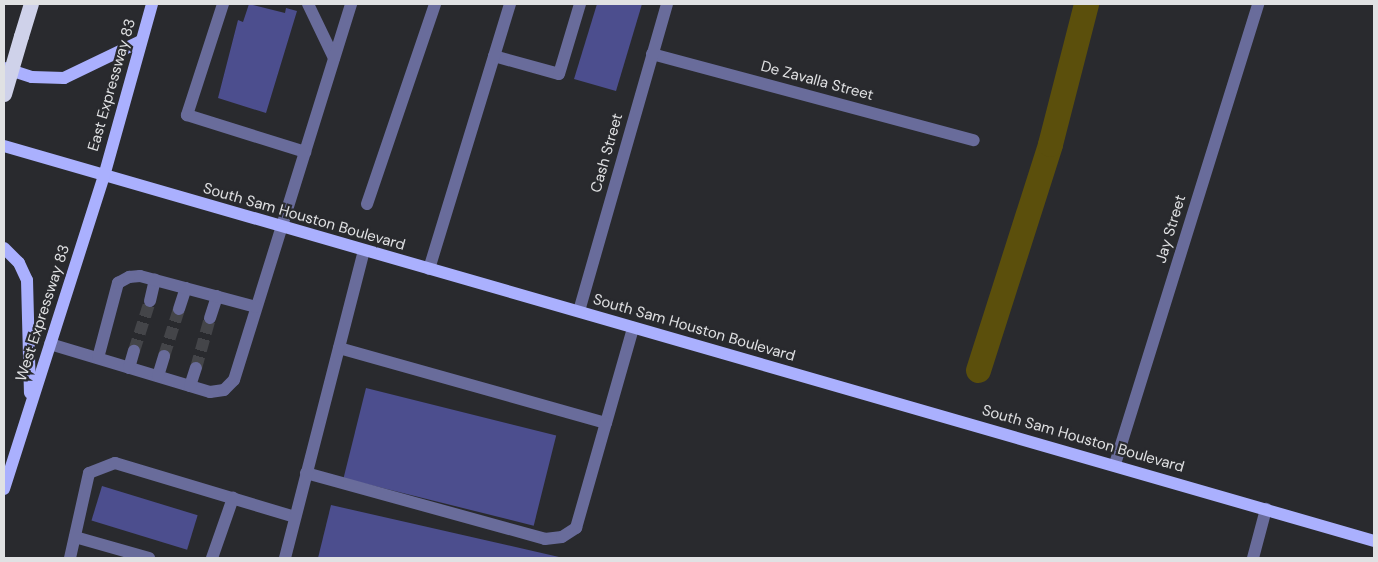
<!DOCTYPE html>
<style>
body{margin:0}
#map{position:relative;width:1378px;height:562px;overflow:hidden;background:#292a2e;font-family:"DM Sans",sans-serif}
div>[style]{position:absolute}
.canal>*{height:25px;margin:-12.5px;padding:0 12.5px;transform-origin:12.5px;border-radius:12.5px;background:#5b4f0c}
.building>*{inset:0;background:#4c4e8e;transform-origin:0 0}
.minor-tunnel>*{height:12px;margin-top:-6px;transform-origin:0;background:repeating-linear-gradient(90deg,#444549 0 12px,transparent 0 18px)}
.minor>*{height:12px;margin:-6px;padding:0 6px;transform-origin:6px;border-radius:6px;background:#696c9b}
.major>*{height:12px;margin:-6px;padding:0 6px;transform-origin:6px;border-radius:6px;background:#aab0fe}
.highway>*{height:15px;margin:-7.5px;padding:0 7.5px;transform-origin:7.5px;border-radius:7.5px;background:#cfd2ea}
.highway-bridge>*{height:15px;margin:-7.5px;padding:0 7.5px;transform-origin:7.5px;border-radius:7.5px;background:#cfd2ea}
span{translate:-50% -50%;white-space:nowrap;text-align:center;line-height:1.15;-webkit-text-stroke:4.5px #292a2e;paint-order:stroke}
.street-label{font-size:15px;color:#e0e1e3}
.frame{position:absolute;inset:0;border:5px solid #e0e1e3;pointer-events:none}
</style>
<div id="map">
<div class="canal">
<div style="left:978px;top:370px;width:237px;rotate:-72.3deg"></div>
<div style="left:1050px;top:144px;width:145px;rotate:-75.6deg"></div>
</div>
<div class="building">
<div style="clip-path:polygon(249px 4px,285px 13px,286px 8px,297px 11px,266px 113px,218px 98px,238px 20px,243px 22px)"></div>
<div style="clip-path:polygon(597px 4px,642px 4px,616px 91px,574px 79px)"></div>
<div style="left:366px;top:388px;width:196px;height:93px;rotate:14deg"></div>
<div style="left:102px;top:486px;width:100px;height:36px;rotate:17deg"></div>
<div style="clip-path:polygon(331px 505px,559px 557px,559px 558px,318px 558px)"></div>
</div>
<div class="minor-tunnel">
<div style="left:134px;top:351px;width:52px;rotate:-72.3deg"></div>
<div style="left:164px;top:356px;width:49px;rotate:-72.3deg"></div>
<div style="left:196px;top:368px;width:52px;rotate:-74.4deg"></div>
</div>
<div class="minor">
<div style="left:223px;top:4px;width:117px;rotate:108deg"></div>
<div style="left:187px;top:115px;width:124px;rotate:17.4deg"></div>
<div style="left:308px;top:4px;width:60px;rotate:64.3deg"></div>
<div style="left:652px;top:54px;width:333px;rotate:15deg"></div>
<div style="left:494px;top:56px;width:67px;rotate:15.5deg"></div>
<div style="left:559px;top:74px;width:73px;rotate:-73.3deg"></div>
<div style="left:367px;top:204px;width:211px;rotate:-71.2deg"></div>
<div style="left:429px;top:269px;width:277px;rotate:-73deg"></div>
<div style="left:150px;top:301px;width:22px;rotate:-77deg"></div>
<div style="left:179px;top:309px;width:22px;rotate:-72deg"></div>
<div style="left:579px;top:311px;width:319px;rotate:-74deg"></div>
<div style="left:210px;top:318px;width:23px;rotate:-72deg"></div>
<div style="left:50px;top:344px;width:167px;rotate:16.7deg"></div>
<div style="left:210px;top:392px;width:14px;rotate:-8deg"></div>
<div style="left:224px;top:390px;width:14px;rotate:-45deg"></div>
<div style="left:234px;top:380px;width:394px;rotate:-72.7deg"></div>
<div style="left:339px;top:348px;width:277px;rotate:15.7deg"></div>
<div style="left:606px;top:423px;width:99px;rotate:-74.1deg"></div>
<div style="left:98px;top:358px;width:78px;rotate:-75.1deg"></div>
<div style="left:118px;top:283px;width:13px;rotate:-29deg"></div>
<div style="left:129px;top:277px;width:11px;rotate:-5deg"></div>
<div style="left:140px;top:276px;width:120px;rotate:15deg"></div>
<div style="left:129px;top:368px;width:18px;rotate:-74deg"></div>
<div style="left:158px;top:376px;width:21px;rotate:-73deg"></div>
<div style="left:190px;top:386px;width:19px;rotate:-72deg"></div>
<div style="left:1115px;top:464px;width:482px;rotate:-72.7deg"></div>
<div style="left:306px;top:473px;width:248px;rotate:15.4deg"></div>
<div style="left:545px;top:539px;width:17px;rotate:-7deg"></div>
<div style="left:562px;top:537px;width:17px;rotate:-33deg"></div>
<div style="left:576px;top:528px;width:109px;rotate:-74.1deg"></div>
<div style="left:75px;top:537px;width:77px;rotate:15.8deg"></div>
<div style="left:70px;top:558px;width:87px;rotate:-77.4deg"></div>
<div style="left:89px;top:473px;width:28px;rotate:-21deg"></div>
<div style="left:115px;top:463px;width:188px;rotate:16.7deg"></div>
<div style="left:212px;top:558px;width:64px;rotate:-70.7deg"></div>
<div style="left:285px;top:558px;width:317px;rotate:-75.6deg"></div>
<div style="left:1253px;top:558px;width:51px;rotate:-75.1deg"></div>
</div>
<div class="major">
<div style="left:4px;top:68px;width:29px;rotate:18deg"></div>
<div style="left:32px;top:77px;width:32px;rotate:2deg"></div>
<div style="left:64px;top:78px;width:85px;rotate:-25.7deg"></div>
<div style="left:4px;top:146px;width:1426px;rotate:16.08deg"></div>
<div style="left:4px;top:248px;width:21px;rotate:45deg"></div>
<div style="left:19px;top:263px;width:19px;rotate:65deg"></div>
<div style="left:27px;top:280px;width:113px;rotate:88.5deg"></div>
<div style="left:4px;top:489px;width:329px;rotate:-72.3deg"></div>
<div style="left:104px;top:176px;width:179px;rotate:-74.4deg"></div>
</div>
<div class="highway">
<div style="left:21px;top:36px;width:34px;rotate:-73deg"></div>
</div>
<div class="highway-bridge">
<div style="left:4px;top:94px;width:60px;rotate:-73.7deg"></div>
</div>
<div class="street-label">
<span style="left:817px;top:81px;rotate:15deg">De Zavalla Street</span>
<span style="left:112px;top:85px;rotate:-74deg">East Expressway 83</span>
<span style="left:607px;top:153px;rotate:-74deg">Cash Street</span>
<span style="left:304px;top:217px;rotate:16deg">South Sam Houston Boulevard</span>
<span style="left:1171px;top:229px;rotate:-73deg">Jay Street</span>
<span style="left:43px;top:313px;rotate:-72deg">West Expressway 83</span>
<span style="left:694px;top:328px;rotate:16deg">South Sam Houston Boulevard</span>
<span style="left:1083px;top:439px;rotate:16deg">South Sam Houston Boulevard</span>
</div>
<div class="frame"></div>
</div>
